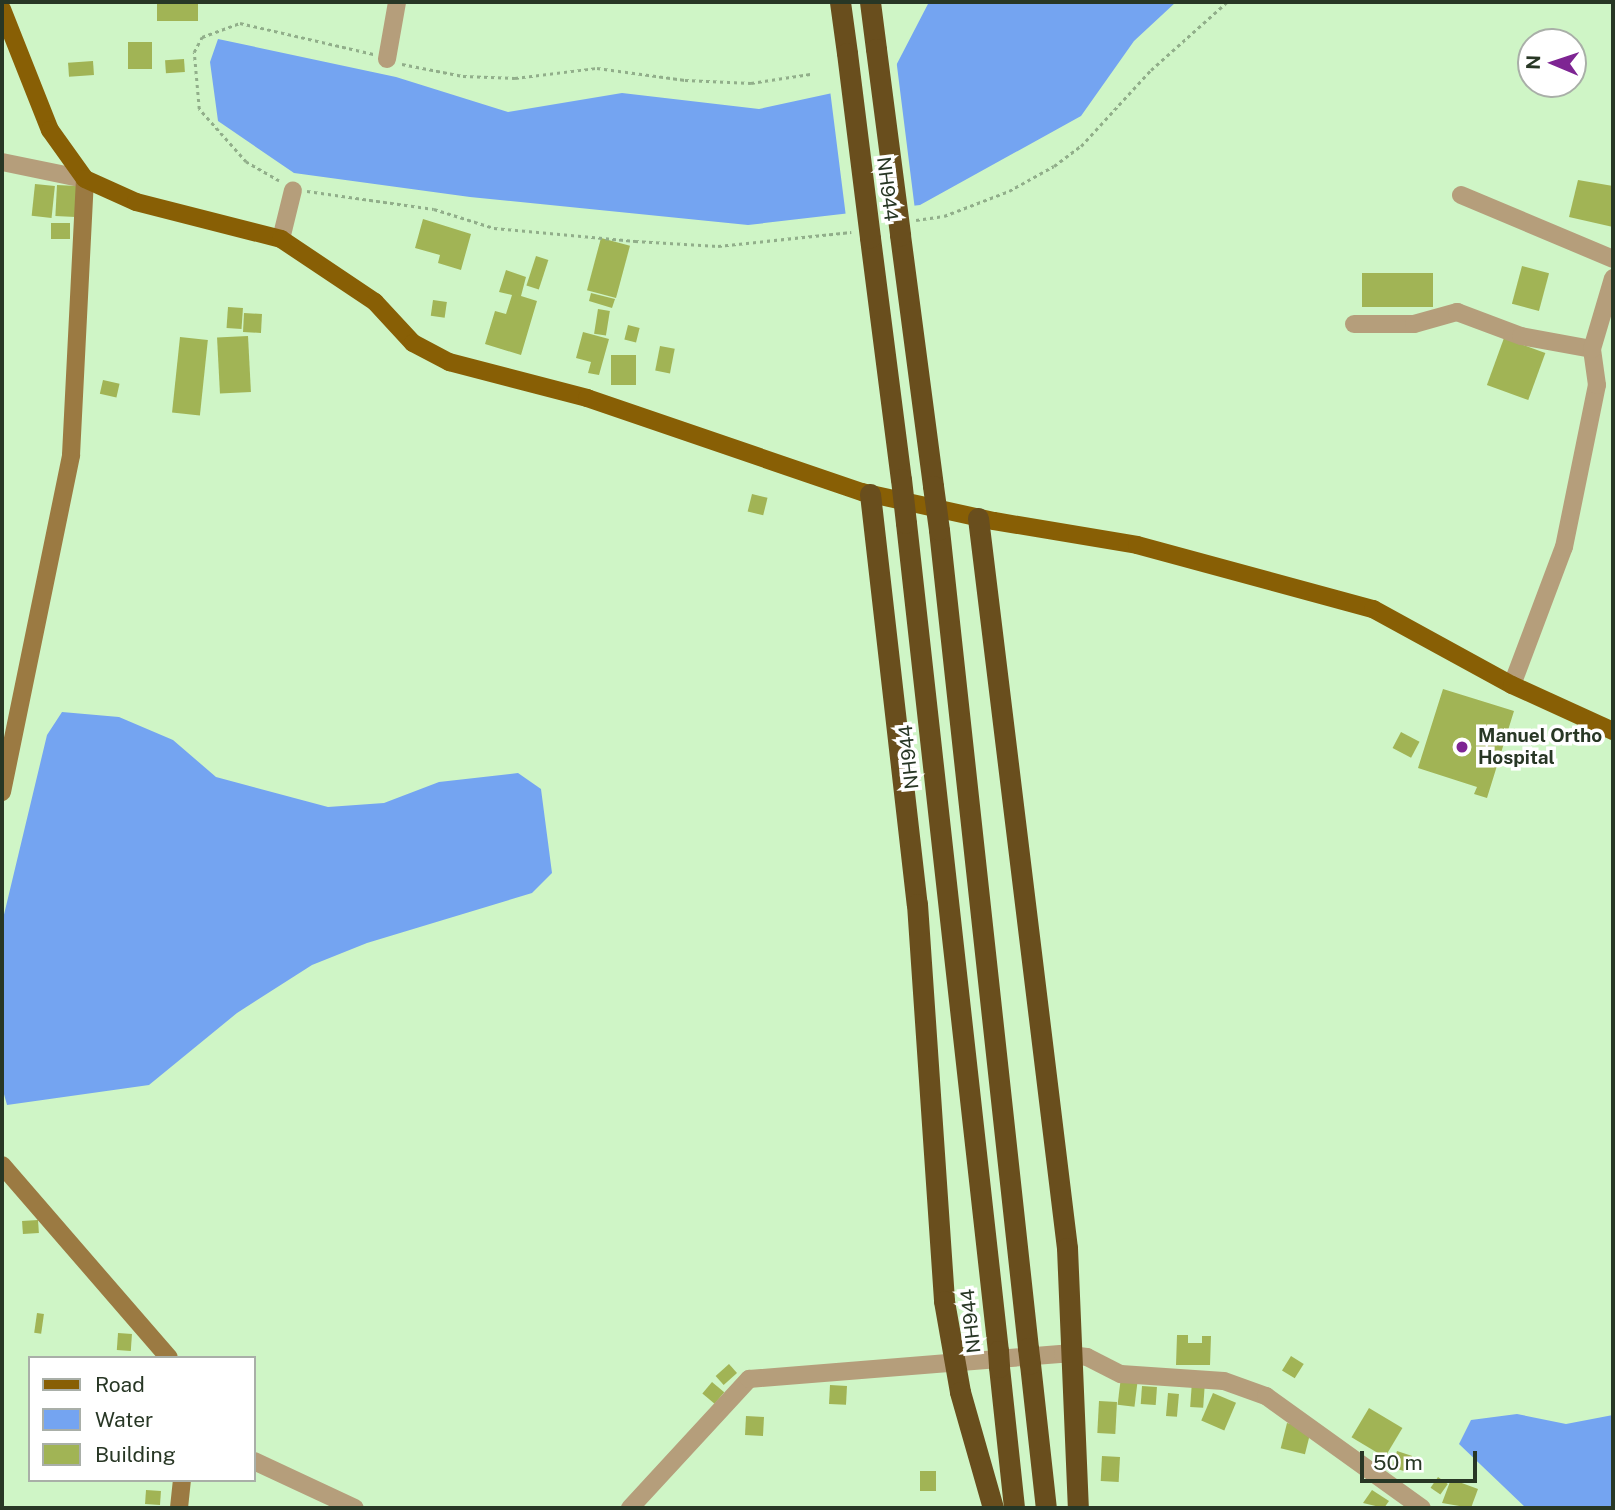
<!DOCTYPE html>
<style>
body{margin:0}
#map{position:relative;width:1615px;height:1510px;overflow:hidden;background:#cff5c6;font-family:"Public Sans",sans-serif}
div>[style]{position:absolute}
.water>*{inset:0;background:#74a4f1}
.pier>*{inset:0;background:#cff5c6}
.building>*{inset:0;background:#a1b455;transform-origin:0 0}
.path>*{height:2.5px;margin-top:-1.25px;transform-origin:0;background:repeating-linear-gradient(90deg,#91ae8a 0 3.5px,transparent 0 7px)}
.street>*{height:18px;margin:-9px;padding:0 9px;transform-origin:9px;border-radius:9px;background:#b59e7b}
.secondary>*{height:18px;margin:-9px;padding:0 9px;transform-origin:9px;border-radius:9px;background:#9b7a42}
.primary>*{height:18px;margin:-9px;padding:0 9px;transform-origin:9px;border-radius:9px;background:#885f05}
.highway>*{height:21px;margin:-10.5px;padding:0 10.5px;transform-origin:10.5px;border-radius:10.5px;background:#694e1d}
.highway-bridge>*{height:21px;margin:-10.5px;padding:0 10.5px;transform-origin:10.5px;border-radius:10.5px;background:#694e1d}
.dots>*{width:19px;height:19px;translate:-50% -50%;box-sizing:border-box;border:4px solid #fff;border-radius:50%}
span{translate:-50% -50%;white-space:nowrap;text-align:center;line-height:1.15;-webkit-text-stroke:7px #fff;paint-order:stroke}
.street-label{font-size:19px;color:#283725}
.poi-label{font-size:19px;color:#283725;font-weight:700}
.left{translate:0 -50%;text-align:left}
.frame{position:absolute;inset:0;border:4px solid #283725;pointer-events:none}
.legend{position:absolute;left:28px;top:1356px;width:228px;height:126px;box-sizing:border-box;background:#fff;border:2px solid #a9afa8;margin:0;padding:9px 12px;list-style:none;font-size:21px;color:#283725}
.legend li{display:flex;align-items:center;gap:14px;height:35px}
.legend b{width:35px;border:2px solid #a9afa8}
.north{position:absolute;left:1517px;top:28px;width:70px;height:70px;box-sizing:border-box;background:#fff;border:2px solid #a9afa8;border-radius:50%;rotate:272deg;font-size:19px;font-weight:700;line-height:28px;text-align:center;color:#283725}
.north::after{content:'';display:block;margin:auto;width:24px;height:32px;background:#7e2593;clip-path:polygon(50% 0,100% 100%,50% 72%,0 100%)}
.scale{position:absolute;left:1360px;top:1451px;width:117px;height:32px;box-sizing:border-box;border:4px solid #283725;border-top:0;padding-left:9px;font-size:21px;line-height:24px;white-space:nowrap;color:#283725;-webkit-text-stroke:5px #fff;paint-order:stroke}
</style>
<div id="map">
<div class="water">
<div style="clip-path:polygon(929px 2px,1176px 2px,1134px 41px,1081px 116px,920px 205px,748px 225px,470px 197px,294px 173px,218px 121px,210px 62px,218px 39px,396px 77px,508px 112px,622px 93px,759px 109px,888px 81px)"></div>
<div style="clip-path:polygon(62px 712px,119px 717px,173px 740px,216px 777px,328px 807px,384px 803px,439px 782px,518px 773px,541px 789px,552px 873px,532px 893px,367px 943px,312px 965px,237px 1013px,149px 1085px,7px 1105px,2px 1087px,2px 923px,47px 735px)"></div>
<div style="clip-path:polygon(1517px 1414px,1566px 1424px,1613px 1415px,1613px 1508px,1526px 1508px,1459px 1444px,1471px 1420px)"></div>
</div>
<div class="pier">
<div style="clip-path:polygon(896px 58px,915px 210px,846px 217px,830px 90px,885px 78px)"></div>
</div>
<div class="building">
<div style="left:157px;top:2px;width:41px;height:19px"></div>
<div style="left:128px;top:42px;width:24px;height:27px"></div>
<div style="left:184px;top:59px;width:13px;height:19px;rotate:86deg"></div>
<div style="left:93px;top:61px;width:14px;height:25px;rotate:86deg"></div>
<div style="clip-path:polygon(1578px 180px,1613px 186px,1613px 227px,1569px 217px)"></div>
<div style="left:35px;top:184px;width:20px;height:32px;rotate:6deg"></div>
<div style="left:57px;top:185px;width:20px;height:31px;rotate:3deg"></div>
<div style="clip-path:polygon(423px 219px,471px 234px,461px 270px,438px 263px,440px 255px,415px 248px)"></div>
<div style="left:51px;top:223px;width:19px;height:16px"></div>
<div style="left:601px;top:238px;width:30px;height:54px;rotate:15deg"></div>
<div style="left:536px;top:256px;width:13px;height:31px;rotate:18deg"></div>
<div style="left:1522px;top:266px;width:28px;height:39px;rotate:15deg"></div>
<div style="clip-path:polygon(506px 270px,526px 277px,521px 296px,537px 301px,521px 355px,485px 344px,495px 311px,506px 314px,512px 295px,499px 292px)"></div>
<div style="left:1362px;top:273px;width:71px;height:34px"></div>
<div style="clip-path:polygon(591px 293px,615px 299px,612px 308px,589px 301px)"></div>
<div style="left:433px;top:300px;width:14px;height:16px;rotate:8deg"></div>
<div style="left:228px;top:307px;width:15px;height:21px;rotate:4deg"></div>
<div style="left:598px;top:309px;width:12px;height:25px;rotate:9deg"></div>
<div style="left:244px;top:313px;width:18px;height:19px;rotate:3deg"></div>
<div style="left:628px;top:325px;width:12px;height:15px;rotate:14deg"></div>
<div style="clip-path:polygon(583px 332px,609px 339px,599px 375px,588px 373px,591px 362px,576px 358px)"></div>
<div style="left:248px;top:336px;width:56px;height:31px;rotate:87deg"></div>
<div style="left:180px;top:337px;width:28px;height:76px;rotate:6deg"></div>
<div style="left:1504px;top:338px;width:44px;height:50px;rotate:20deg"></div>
<div style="left:660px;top:346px;width:15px;height:25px;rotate:11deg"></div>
<div style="left:611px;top:355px;width:25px;height:30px"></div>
<div style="left:103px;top:380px;width:17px;height:14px;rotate:13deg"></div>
<div style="left:752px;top:494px;width:16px;height:18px;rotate:14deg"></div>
<div style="clip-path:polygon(1443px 689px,1514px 711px,1487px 798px,1474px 794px,1477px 787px,1418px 768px)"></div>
<div style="left:1401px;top:732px;width:21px;height:18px;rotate:28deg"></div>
<div style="left:38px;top:1220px;width:13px;height:16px;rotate:86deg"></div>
<div style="left:37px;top:1313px;width:7px;height:20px;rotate:8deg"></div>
<div style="left:118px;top:1333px;width:14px;height:17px;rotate:4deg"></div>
<div style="clip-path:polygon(1177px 1335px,1188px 1335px,1188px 1343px,1202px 1343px,1202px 1336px,1211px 1336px,1210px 1365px,1176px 1365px)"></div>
<div style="left:1291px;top:1356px;width:15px;height:17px;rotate:32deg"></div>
<div style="left:729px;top:1364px;width:12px;height:18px;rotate:48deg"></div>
<div style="left:1121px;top:1377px;width:17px;height:28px;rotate:7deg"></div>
<div style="left:1192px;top:1381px;width:13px;height:26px;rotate:4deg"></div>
<div style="left:712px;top:1382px;width:16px;height:15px;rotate:40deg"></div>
<div style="left:830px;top:1385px;width:17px;height:19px;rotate:3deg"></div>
<div style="left:1142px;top:1386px;width:15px;height:18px;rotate:4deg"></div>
<div style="left:1168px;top:1393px;width:11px;height:23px;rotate:5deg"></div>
<div style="left:1213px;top:1393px;width:25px;height:30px;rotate:23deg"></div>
<div style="left:1099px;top:1401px;width:18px;height:32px;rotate:3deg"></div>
<div style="left:1369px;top:1408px;width:39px;height:34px;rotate:31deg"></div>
<div style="left:746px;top:1416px;width:18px;height:19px;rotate:3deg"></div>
<div style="left:1287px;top:1423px;width:25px;height:26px;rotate:14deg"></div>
<div style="left:1397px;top:1451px;width:16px;height:17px;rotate:18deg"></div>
<div style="left:1102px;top:1456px;width:18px;height:25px;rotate:3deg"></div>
<div style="left:920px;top:1471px;width:16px;height:20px"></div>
<div style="left:1438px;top:1477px;width:12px;height:13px;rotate:35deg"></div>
<div style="clip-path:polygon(1451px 1479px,1478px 1489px,1471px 1508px,1442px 1503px)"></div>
<div style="left:146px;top:1490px;width:15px;height:14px;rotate:4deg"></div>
<div style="clip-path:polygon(1372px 1490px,1389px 1501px,1384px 1508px,1363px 1503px)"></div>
</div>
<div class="path">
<div style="left:402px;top:64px;width:62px;rotate:11.1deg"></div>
<div style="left:463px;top:76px;width:52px;rotate:2.2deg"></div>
<div style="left:515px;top:78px;width:83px;rotate:-7deg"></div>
<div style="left:597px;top:68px;width:89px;rotate:7.8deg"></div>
<div style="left:685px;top:80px;width:66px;rotate:2.6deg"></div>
<div style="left:751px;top:83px;width:60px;rotate:-8.7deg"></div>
<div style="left:279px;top:181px;width:38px;rotate:-150deg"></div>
<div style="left:246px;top:162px;width:71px;rotate:-131.6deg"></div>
<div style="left:199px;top:109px;width:57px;rotate:-95deg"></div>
<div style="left:194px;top:52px;width:17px;rotate:-62deg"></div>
<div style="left:202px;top:37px;width:40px;rotate:-20.2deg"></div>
<div style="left:240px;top:23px;width:137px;rotate:13.1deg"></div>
<div style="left:307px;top:191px;width:128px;rotate:8.1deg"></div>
<div style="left:434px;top:209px;width:63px;rotate:17.6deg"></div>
<div style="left:494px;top:228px;width:142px;rotate:5.3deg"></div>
<div style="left:635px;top:241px;width:83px;rotate:3.4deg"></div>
<div style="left:718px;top:246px;width:134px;rotate:-6deg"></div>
<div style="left:916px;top:220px;width:28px;rotate:-8deg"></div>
<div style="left:944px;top:216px;width:70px;rotate:-21deg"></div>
<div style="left:1009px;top:191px;width:51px;rotate:-29.1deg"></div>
<div style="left:1054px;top:166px;width:34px;rotate:-37deg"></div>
<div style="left:1081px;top:146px;width:103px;rotate:-47.4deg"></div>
<div style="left:1151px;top:70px;width:102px;rotate:-41.8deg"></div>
</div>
<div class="street">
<div style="left:387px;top:59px;width:58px;rotate:-80deg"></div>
<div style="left:2px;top:162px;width:85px;rotate:11.6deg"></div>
<div style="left:1461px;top:195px;width:165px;rotate:22.8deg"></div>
<div style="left:281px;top:239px;width:50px;rotate:-76.2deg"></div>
<div style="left:1354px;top:324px;width:60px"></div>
<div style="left:1414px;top:324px;width:45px;rotate:-15.6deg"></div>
<div style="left:1457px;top:312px;width:68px;rotate:20.6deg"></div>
<div style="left:1521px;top:336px;width:72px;rotate:10.4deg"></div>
<div style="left:1512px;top:685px;width:147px;rotate:-69.4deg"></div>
<div style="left:1564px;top:547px;width:165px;rotate:-78.5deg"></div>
<div style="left:1597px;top:385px;width:36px;rotate:-98deg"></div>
<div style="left:1592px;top:349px;width:74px;rotate:-73.5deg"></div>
<div style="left:254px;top:1461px;width:111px;rotate:25deg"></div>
<div style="left:630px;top:1508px;width:176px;rotate:-47.3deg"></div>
<div style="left:749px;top:1379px;width:315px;rotate:-4.6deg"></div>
<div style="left:1063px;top:1354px;width:24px;rotate:7deg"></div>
<div style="left:1087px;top:1357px;width:38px;rotate:27deg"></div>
<div style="left:1121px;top:1374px;width:103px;rotate:3.9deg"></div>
<div style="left:1224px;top:1381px;width:45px;rotate:19.7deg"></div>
<div style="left:1266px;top:1396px;width:192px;rotate:35.7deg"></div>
</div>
<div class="secondary">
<div style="left:2px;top:792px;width:344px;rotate:-78.4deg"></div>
<div style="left:71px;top:455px;width:276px;rotate:-87.1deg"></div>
<div style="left:2px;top:1165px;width:255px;rotate:49.1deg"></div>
<div style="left:179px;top:1508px;width:28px;rotate:-84deg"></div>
</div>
<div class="primary">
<div style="left:2px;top:9px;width:130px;rotate:68.4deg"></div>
<div style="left:50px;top:130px;width:60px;rotate:54.5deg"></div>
<div style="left:85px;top:179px;width:56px;rotate:24.3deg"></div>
<div style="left:136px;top:202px;width:150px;rotate:14.3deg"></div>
<div style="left:281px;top:239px;width:113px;rotate:33.8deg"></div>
<div style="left:375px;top:302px;width:56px;rotate:47.2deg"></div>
<div style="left:413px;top:343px;width:41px;rotate:27.8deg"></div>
<div style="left:449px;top:362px;width:143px;rotate:14.6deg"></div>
<div style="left:587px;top:398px;width:291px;rotate:18.9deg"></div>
<div style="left:862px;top:492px;width:135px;rotate:12.4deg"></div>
<div style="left:994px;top:521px;width:145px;rotate:9.5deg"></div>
<div style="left:1137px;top:545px;width:245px;rotate:15.2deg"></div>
<div style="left:1373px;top:609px;width:158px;rotate:28.7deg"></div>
<div style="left:1512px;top:685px;width:111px;rotate:24.5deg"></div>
</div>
<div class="highway">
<div style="left:840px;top:2px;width:51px;rotate:82.2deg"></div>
<div style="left:870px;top:2px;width:47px;rotate:82.7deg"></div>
<div style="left:900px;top:235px;width:253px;rotate:82.5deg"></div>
<div style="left:870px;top:238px;width:243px;rotate:82.7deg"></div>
<div style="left:870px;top:494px;width:413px;rotate:83.5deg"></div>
<div style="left:917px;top:904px;width:398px;rotate:86.1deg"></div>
<div style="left:944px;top:1301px;width:92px;rotate:80deg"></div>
<div style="left:960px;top:1392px;width:121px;rotate:74.1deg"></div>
<div style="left:978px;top:518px;width:735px;rotate:83.05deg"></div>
<div style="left:1067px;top:1248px;width:260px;rotate:87.6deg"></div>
<div style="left:906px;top:523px;width:833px;rotate:83.66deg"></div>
<div style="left:939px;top:530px;width:823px;rotate:83.79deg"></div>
<div style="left:1030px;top:1364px;width:145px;rotate:83.7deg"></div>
<div style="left:999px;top:1367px;width:142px;rotate:83.9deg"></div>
</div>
<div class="highway-bridge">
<div style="left:876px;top:49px;width:188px;rotate:82.6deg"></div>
<div style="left:847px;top:53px;width:186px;rotate:82.9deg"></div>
<div style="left:901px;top:479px;width:44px;rotate:83.5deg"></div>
<div style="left:933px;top:486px;width:44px;rotate:82.2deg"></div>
<div style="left:1028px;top:1348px;width:16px;rotate:83deg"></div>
<div style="left:998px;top:1351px;width:16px;rotate:86deg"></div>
</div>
<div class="dots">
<div style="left:1462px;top:747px;background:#7e2593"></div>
</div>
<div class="street-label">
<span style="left:887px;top:189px;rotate:83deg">NH944</span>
<span style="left:909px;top:757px;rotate:-96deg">NH944</span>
<span style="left:971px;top:1321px;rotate:-96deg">NH944</span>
</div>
<div class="poi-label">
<span class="left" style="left:1478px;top:747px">Manuel Ortho<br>Hospital</span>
</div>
<div class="frame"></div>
<ul class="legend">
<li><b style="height:9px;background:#885f05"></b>Road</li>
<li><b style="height:19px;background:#74a4f1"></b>Water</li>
<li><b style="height:19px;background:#a1b455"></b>Building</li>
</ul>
<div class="north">N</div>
<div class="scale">50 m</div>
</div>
